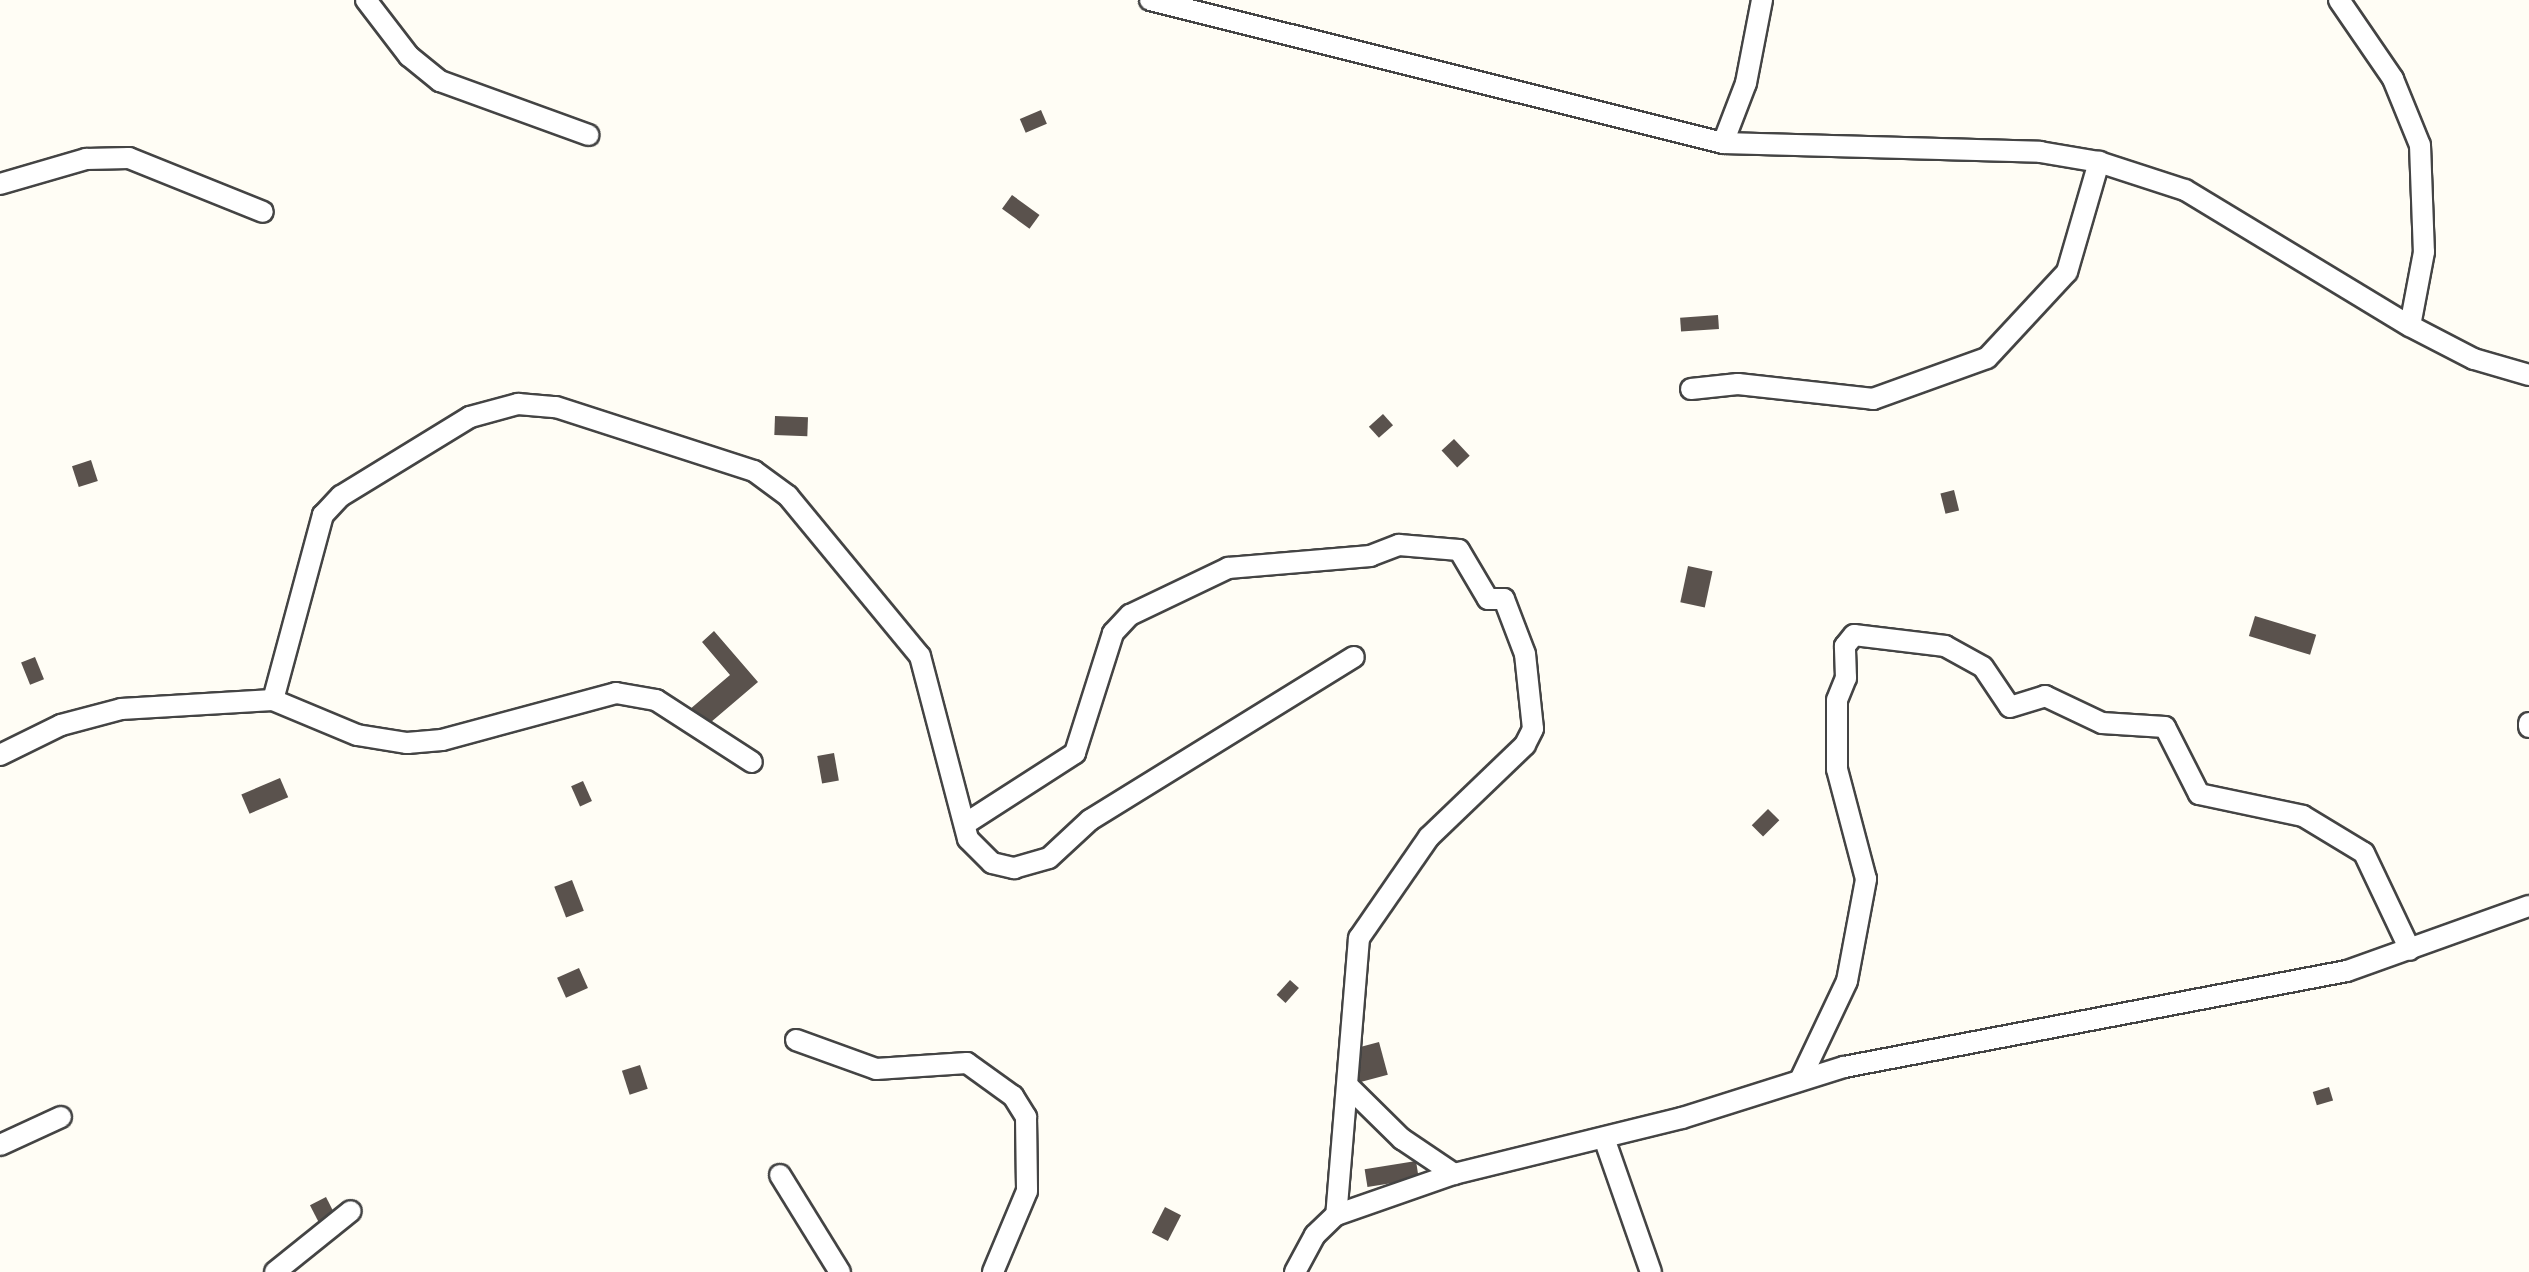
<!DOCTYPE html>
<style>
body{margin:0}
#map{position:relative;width:2529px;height:1272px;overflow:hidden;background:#fffdf5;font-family:Spectral,serif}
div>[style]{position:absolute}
.building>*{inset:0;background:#5a524d;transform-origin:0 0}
.roads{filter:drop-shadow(2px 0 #444) drop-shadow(-2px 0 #444) drop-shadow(0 2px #444) drop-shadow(0 -2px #444)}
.minor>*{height:20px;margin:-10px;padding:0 10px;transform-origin:10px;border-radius:10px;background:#fff}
span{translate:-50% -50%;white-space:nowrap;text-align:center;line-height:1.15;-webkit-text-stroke:10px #fff;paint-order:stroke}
</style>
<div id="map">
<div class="building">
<div style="left:1041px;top:110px;width:15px;height:23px;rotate:67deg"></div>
<div style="left:1012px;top:195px;width:34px;height:17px;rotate:36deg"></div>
<div style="left:1718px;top:315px;width:14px;height:38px;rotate:86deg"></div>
<div style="left:1383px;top:414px;width:15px;height:19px;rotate:48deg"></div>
<div style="left:775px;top:416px;width:33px;height:19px;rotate:2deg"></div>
<div style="left:1454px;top:439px;width:23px;height:17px;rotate:47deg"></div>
<div style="left:91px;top:460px;width:22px;height:20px;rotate:72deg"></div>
<div style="left:1954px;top:490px;width:21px;height:14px;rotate:76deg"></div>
<div style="left:1688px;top:566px;width:25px;height:37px;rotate:12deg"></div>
<div style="left:2255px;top:616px;width:64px;height:21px;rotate:17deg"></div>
<div style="clip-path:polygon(714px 631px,758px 682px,704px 728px,689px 710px,730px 675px,702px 642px)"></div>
<div style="left:35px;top:657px;width:24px;height:15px;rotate:68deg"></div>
<div style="left:834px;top:753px;width:28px;height:17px;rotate:80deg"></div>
<div style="left:280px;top:778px;width:21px;height:42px;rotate:67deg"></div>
<div style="left:583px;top:781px;width:22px;height:13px;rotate:66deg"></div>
<div style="left:1768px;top:809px;width:16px;height:23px;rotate:45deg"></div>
<div style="left:572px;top:880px;width:33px;height:19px;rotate:69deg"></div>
<div style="left:579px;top:968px;width:22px;height:24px;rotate:66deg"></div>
<div style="left:1290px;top:980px;width:12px;height:20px;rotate:42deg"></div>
<div style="left:1379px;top:1042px;width:34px;height:32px;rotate:75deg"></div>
<div style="left:640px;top:1065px;width:25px;height:19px;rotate:72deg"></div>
<div style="left:2329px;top:1087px;width:14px;height:17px;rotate:73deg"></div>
<div style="left:1416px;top:1161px;width:18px;height:52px;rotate:81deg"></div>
<div style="left:326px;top:1197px;width:28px;height:18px;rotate:63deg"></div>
<div style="left:1165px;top:1207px;width:18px;height:29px;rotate:27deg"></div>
</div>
<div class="roads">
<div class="minor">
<div style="left:366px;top:0;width:71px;rotate:52.5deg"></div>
<div style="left:409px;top:56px;width:40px;rotate:39deg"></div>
<div style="left:440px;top:81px;width:158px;rotate:20deg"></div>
<div style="left:1150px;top:0;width:591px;rotate:14.01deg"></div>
<div style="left:1723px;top:143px;width:317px;rotate:1.6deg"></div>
<div style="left:2040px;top:152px;width:60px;rotate:9.6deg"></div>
<div style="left:2099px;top:162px;width:90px;rotate:18deg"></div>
<div style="left:2185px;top:190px;width:263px;rotate:31.2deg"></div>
<div style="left:2410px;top:326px;width:72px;rotate:27.3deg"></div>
<div style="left:2474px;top:359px;width:57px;rotate:16.2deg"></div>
<div style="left:2339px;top:0;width:96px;rotate:55.6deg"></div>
<div style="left:2393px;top:79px;width:71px;rotate:67.8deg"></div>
<div style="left:2420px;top:145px;width:107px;rotate:87.9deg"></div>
<div style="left:2424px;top:252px;width:75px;rotate:100.7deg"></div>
<div style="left:1723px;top:143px;width:64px;rotate:-69deg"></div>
<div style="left:1746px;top:83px;width:85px;rotate:-79.1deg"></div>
<div style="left:0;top:184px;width:90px;rotate:-16.2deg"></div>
<div style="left:86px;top:159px;width:43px;rotate:-1.3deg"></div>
<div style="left:129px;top:158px;width:144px;rotate:21.9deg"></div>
<div style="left:1691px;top:389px;width:47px;rotate:-6.1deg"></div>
<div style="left:1738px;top:384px;width:136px;rotate:6.3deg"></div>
<div style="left:1873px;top:399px;width:121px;rotate:-19.8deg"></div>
<div style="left:1987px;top:358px;width:117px;rotate:-47.1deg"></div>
<div style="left:2067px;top:272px;width:115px;rotate:-73.8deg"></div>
<div style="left:273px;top:700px;width:192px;rotate:-74.9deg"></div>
<div style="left:323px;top:515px;width:26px;rotate:-47deg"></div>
<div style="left:341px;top:496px;width:151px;rotate:-31.5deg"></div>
<div style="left:470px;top:417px;width:50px;rotate:-15.2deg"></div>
<div style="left:518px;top:404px;width:38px;rotate:5deg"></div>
<div style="left:556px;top:407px;width:208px;rotate:17.9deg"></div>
<div style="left:754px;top:471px;width:42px;rotate:36.3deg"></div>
<div style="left:788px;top:496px;width:207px;rotate:50.5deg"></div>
<div style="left:920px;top:656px;width:189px;rotate:75.3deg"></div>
<div style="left:968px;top:839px;width:34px;rotate:45deg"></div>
<div style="left:992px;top:863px;width:23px;rotate:13deg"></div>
<div style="left:1014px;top:868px;width:36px;rotate:-16deg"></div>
<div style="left:1049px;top:858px;width:56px;rotate:-42.8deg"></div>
<div style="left:1090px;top:820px;width:310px;rotate:-31.7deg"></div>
<div style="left:2529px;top:723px;width:4px;rotate:90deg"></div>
<div style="left:0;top:755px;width:68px;rotate:-26.2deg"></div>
<div style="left:61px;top:725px;width:62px;rotate:-14.9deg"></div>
<div style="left:121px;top:709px;width:152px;rotate:-3.4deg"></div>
<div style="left:273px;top:700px;width:91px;rotate:22.6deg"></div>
<div style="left:357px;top:735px;width:51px;rotate:9.1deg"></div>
<div style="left:407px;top:743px;width:35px;rotate:-5deg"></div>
<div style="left:442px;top:740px;width:180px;rotate:-15.1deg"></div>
<div style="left:616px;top:693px;width:41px;rotate:9.9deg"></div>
<div style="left:656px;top:700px;width:114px;rotate:32.9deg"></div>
<div style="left:965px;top:824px;width:131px;rotate:-32.8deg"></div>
<div style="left:1075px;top:753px;width:126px;rotate:-72.4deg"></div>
<div style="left:1113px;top:633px;width:25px;rotate:-47deg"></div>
<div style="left:1130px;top:615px;width:109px;rotate:-25.6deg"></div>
<div style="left:1228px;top:568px;width:143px;rotate:-4.8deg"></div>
<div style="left:1370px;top:556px;width:31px;rotate:-21deg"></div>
<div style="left:1399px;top:545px;width:60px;rotate:4.8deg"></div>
<div style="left:1459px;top:550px;width:57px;rotate:59.4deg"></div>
<div style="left:1488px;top:599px;width:16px"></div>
<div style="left:1504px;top:599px;width:59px;rotate:69.1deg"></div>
<div style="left:1525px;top:654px;width:75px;rotate:83.9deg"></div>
<div style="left:1533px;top:729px;width:18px;rotate:117deg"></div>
<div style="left:1525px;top:745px;width:133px;rotate:136.2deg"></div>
<div style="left:1429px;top:837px;width:123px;rotate:124.7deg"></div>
<div style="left:1359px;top:938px;width:278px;rotate:94.7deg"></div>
<div style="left:796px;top:1040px;width:85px;rotate:19.9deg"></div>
<div style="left:876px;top:1069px;width:91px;rotate:-3.8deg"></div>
<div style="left:967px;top:1063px;width:57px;rotate:35.7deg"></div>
<div style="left:1013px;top:1096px;width:25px;rotate:58deg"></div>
<div style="left:1026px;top:1117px;width:74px;rotate:89.2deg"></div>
<div style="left:1027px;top:1191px;width:88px;rotate:112.8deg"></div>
<div style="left:1801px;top:1078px;width:107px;rotate:-64.6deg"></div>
<div style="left:1847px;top:981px;width:104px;rotate:-79.4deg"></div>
<div style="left:1866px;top:879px;width:114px;rotate:-104.8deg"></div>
<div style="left:1837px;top:769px;width:69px;rotate:-90deg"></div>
<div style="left:1837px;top:700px;width:24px;rotate:-68deg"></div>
<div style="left:1846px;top:678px;width:32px;rotate:-92deg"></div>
<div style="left:1845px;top:646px;width:14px;rotate:-51deg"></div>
<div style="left:1854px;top:635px;width:92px;rotate:6.9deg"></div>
<div style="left:1945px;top:646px;width:43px;rotate:28.9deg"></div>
<div style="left:1983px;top:667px;width:48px;rotate:56deg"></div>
<div style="left:2010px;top:707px;width:37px;rotate:-17deg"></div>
<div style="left:2045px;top:696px;width:63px;rotate:25.3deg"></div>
<div style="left:2102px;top:723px;width:63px;rotate:3.6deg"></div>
<div style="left:2165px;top:727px;width:75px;rotate:63.1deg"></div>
<div style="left:2199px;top:794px;width:106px;rotate:11.9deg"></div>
<div style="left:2303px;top:816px;width:71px;rotate:31.2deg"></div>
<div style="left:2364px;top:853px;width:107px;rotate:64.6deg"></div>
<div style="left:1348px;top:1086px;width:76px;rotate:44.5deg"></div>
<div style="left:1402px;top:1139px;width:63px;rotate:33.9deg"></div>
<div style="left:1604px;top:1138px;width:142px;rotate:70.7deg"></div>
<div style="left:0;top:1145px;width:67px;rotate:-24.7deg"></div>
<div style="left:780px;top:1175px;width:114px;rotate:58.3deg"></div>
<div style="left:275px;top:1272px;width:97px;rotate:-38.8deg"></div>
<div style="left:1295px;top:1272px;width:42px;rotate:-61.6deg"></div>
<div style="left:1315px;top:1235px;width:29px;rotate:-44deg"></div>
<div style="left:1336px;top:1215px;width:125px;rotate:-19.2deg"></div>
<div style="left:1454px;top:1174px;width:235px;rotate:-13.8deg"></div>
<div style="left:1682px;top:1118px;width:170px;rotate:-17.5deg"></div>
<div style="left:1844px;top:1067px;width:512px;rotate:-10.81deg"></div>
<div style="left:2347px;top:971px;width:193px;rotate:-19.7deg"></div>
</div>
</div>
</div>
